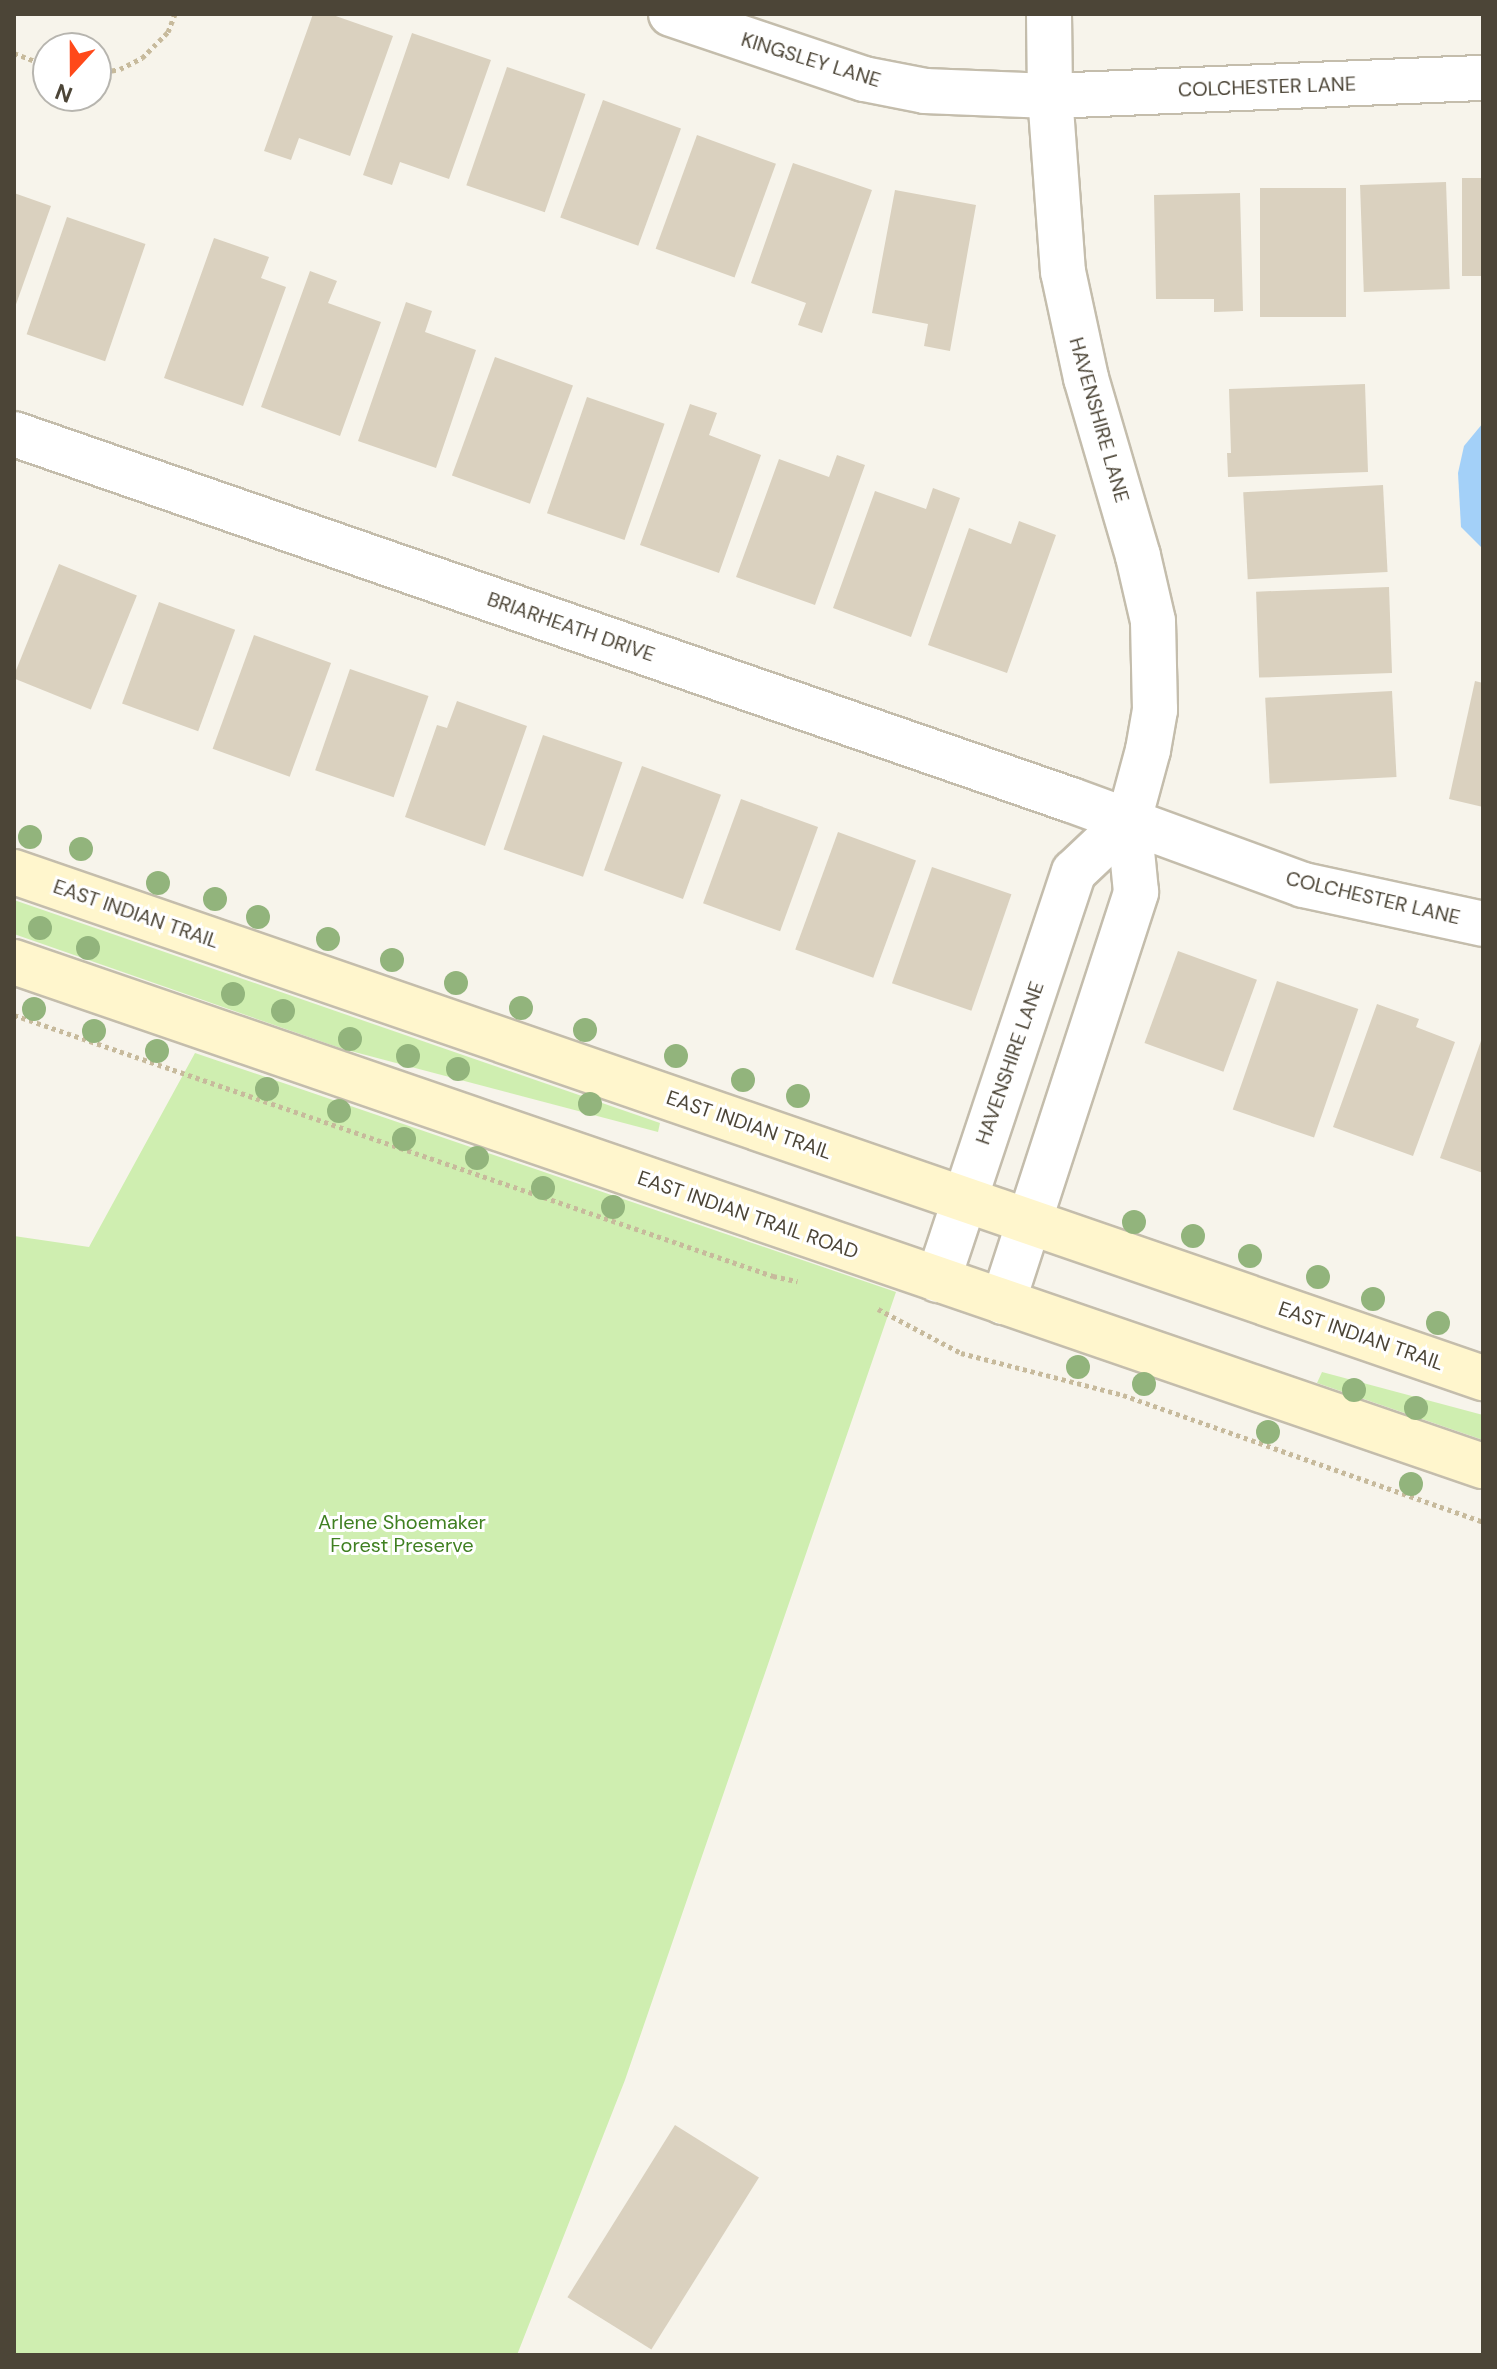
<!DOCTYPE html>
<style>
body{margin:0}
#map{position:relative;width:1497px;height:2369px;overflow:hidden;background:#f7f4eb;font-family:"DM Sans",sans-serif}
div>[style]{position:absolute}
.green>*{inset:0;background:#cfeeb0}
.water>*{inset:0;background:#a3d0f8}
.building>*{inset:0;background:#dad1bf;transform-origin:0 0}
.path>*{height:5px;margin-top:-2.5px;transform-origin:0;background:repeating-linear-gradient(90deg,#c7ba9c 0 4px,transparent 0 8px)}
.roads{filter:drop-shadow(2px 0 #c4bdac) drop-shadow(-2px 0 #c4bdac) drop-shadow(0 2px #c4bdac) drop-shadow(0 -2px #c4bdac)}
.minor>*{height:44px;margin:-22px;padding:0 22px;transform-origin:22px;border-radius:22px;background:#fff}
.secondary>*{height:44px;margin:-22px;padding:0 22px;transform-origin:22px;border-radius:22px;background:#fff6cd}
.trees>*{width:24px;height:24px;margin:-12px;border-radius:50%;background:#92b47c}
span{translate:-50% -50%;white-space:nowrap;text-align:center;line-height:1.15;-webkit-text-stroke:6px #fff;paint-order:stroke}
.street-label{font-size:20px;color:#4c4537}
.park-label{font-size:20px;color:#408022}
.frame{position:absolute;inset:0;border:16px solid #4c4537;pointer-events:none}
.north{position:absolute;left:32px;top:32px;width:80px;height:80px;box-sizing:border-box;background:#fff;border:2px solid #b7b5af;border-radius:50%;rotate:201deg;font-size:22px;font-weight:700;line-height:32px;text-align:center;color:#4c4537}
.north::after{content:'';display:block;margin:auto;width:28px;height:36px;background:#ff491a;clip-path:polygon(50% 0,100% 100%,50% 72%,0 100%)}
</style>
<div id="map">
<div class="green">
<div style="clip-path:polygon(14px 900px,660px 1123px,658px 1132px,343px 1049px,14px 934px)"></div>
<div style="clip-path:polygon(195px 1053px,896px 1292px,625px 2080px,517px 2355px,14px 2355px,14px 1236px,89px 1247px)"></div>
<div style="clip-path:polygon(1322px 1372px,1483px 1415px,1483px 1440px,1317px 1383px)"></div>
</div>
<div class="water">
<div style="clip-path:polygon(1483px 423px,1483px 549px,1461px 527px,1458px 473px,1464px 446px)"></div>
</div>
<div class="building">
<div style="clip-path:polygon(313px 14px,330px 14px,393px 36px,350px 156px,299px 138px,291px 160px,264px 151px)"></div>
<div style="clip-path:polygon(412px 33px,491px 60px,449px 179px,400px 162px,392px 185px,363px 175px)"></div>
<div style="left:507px;top:67px;width:83px;height:125px;rotate:19deg"></div>
<div style="left:603px;top:100px;width:83px;height:125px;rotate:20deg"></div>
<div style="left:697px;top:135px;width:84px;height:121px;rotate:20deg"></div>
<div style="clip-path:polygon(793px 163px,872px 190px,822px 333px,798px 325px,806px 303px,751px 283px)"></div>
<div style="left:1462px;top:178px;width:21px;height:98px"></div>
<div style="left:1446px;top:182px;width:107px;height:86px;rotate:88deg"></div>
<div style="left:1260px;top:188px;width:86px;height:129px"></div>
<div style="clip-path:polygon(895px 190px,976px 205px,950px 351px,924px 346px,928px 324px,872px 313px)"></div>
<div style="clip-path:polygon(14px 193px,51px 206px,14px 310px)"></div>
<div style="clip-path:polygon(1240px 193px,1243px 311px,1214px 312px,1214px 299px,1156px 299px,1154px 195px)"></div>
<div style="left:67px;top:217px;width:83px;height:124px;rotate:19deg"></div>
<div style="clip-path:polygon(214px 238px,269px 257px,261px 278px,286px 287px,243px 406px,164px 378px)"></div>
<div style="clip-path:polygon(310px 271px,337px 281px,328px 303px,381px 322px,340px 436px,261px 407px)"></div>
<div style="clip-path:polygon(406px 302px,432px 311px,425px 332px,476px 350px,436px 468px,358px 441px)"></div>
<div style="left:495px;top:357px;width:83px;height:126px;rotate:20deg"></div>
<div style="clip-path:polygon(1365px 384px,1368px 472px,1228px 477px,1227px 453px,1231px 453px,1229px 389px)"></div>
<div style="left:587px;top:397px;width:82px;height:123px;rotate:19deg"></div>
<div style="clip-path:polygon(690px 404px,717px 413px,709px 435px,761px 455px,719px 573px,640px 545px)"></div>
<div style="clip-path:polygon(837px 455px,865px 465px,815px 605px,736px 577px,779px 459px,829px 477px)"></div>
<div style="left:1383px;top:485px;width:87px;height:140px;rotate:87deg"></div>
<div style="clip-path:polygon(933px 488px,960px 498px,911px 637px,833px 608px,875px 491px,926px 509px)"></div>
<div style="clip-path:polygon(1019px 521px,1056px 535px,1007px 673px,928px 645px,969px 528px,1011px 544px)"></div>
<div style="left:59px;top:564px;width:84px;height:123px;rotate:22deg"></div>
<div style="left:1389px;top:587px;width:86px;height:133px;rotate:88deg"></div>
<div style="left:159px;top:602px;width:81px;height:108px;rotate:20deg"></div>
<div style="left:254px;top:635px;width:82px;height:121px;rotate:20deg"></div>
<div style="left:350px;top:669px;width:83px;height:107px;rotate:19deg"></div>
<div style="clip-path:polygon(1475px 681px,1483px 683px,1483px 807px,1449px 799px)"></div>
<div style="left:1392px;top:691px;width:86px;height:127px;rotate:87deg"></div>
<div style="clip-path:polygon(457px 701px,527px 726px,485px 846px,405px 817px,437px 725px,447px 728px)"></div>
<div style="left:543px;top:735px;width:84px;height:121px;rotate:19deg"></div>
<div style="left:642px;top:766px;width:84px;height:111px;rotate:20deg"></div>
<div style="left:741px;top:799px;width:82px;height:111px;rotate:20deg"></div>
<div style="left:838px;top:832px;width:83px;height:125px;rotate:20deg"></div>
<div style="left:932px;top:867px;width:84px;height:123px;rotate:19deg"></div>
<div style="left:1178px;top:951px;width:84px;height:98px;rotate:20deg"></div>
<div style="left:1277px;top:981px;width:86px;height:136px;rotate:19deg"></div>
<div style="clip-path:polygon(1377px 1004px,1419px 1019px,1416px 1027px,1455px 1042px,1413px 1156px,1333px 1127px)"></div>
<div style="clip-path:polygon(1483px 1035px,1483px 1173px,1440px 1158px)"></div>
<div style="left:675px;top:2125px;width:99px;height:203px;rotate:32deg"></div>
</div>
<div class="path">
<div style="left:14px;top:53px;width:36px;rotate:21deg"></div>
<div style="left:96px;top:73px;width:24px;rotate:-9deg"></div>
<div style="left:120px;top:69px;width:25px;rotate:-27deg"></div>
<div style="left:142px;top:58px;width:37px;rotate:-45deg"></div>
<div style="left:168px;top:32px;width:19px;rotate:-69deg"></div>
<div style="left:14px;top:1015px;width:803px;rotate:18.98deg"></div>
<div style="left:773px;top:1276px;width:25px;rotate:12deg"></div>
<div style="left:878px;top:1309px;width:94px;rotate:27.9deg"></div>
<div style="left:961px;top:1353px;width:167px;rotate:14.5deg"></div>
<div style="left:1123px;top:1395px;width:382px;rotate:19.4deg"></div>
</div>
<div class="roads">
<div class="minor">
<div style="left:671px;top:14px;width:204px;rotate:18.6deg"></div>
<div style="left:864px;top:79px;width:62px;rotate:11.1deg"></div>
<div style="left:925px;top:91px;width:125px;rotate:2.3deg"></div>
<div style="left:1050px;top:96px;width:433px;rotate:-2.4deg"></div>
<div style="left:14px;top:434px;width:1119px;rotate:19.1deg"></div>
<div style="left:1071px;top:800px;width:247px;rotate:20.1deg"></div>
<div style="left:1303px;top:885px;width:184px;rotate:12.2deg"></div>
<div style="left:938px;top:1280px;width:430px;rotate:-71.6deg"></div>
<div style="left:1074px;top:872px;width:76px;rotate:-43.4deg"></div>
<div style="left:1003px;top:1302px;width:431px;rotate:-72deg"></div>
<div style="left:1136px;top:892px;width:72px;rotate:-95.6deg"></div>
<div style="left:1129px;top:820px;width:73px;rotate:-74.8deg"></div>
<div style="left:1148px;top:750px;width:41px;rotate:-80.1deg"></div>
<div style="left:1155px;top:710px;width:89px;rotate:-91.3deg"></div>
<div style="left:1153px;top:621px;width:67px;rotate:-103deg"></div>
<div style="left:1138px;top:556px;width:185px;rotate:-106.3deg"></div>
<div style="left:1086px;top:378px;width:108px;rotate:-102.2deg"></div>
<div style="left:1063px;top:272px;width:176px;rotate:-94.2deg"></div>
<div style="left:1050px;top:96px;width:82px;rotate:-90.7deg"></div>
</div>
<div class="secondary">
<div style="left:14px;top:872px;width:1554px;rotate:19.01deg"></div>
<div style="left:14px;top:962px;width:1553px;rotate:18.94deg"></div>
</div>
</div>
<div class="trees">
<div style="left:30px;top:837px"></div>
<div style="left:81px;top:849px"></div>
<div style="left:158px;top:883px"></div>
<div style="left:215px;top:899px"></div>
<div style="left:258px;top:917px"></div>
<div style="left:40px;top:928px"></div>
<div style="left:328px;top:939px"></div>
<div style="left:88px;top:948px"></div>
<div style="left:392px;top:960px"></div>
<div style="left:456px;top:983px"></div>
<div style="left:233px;top:994px"></div>
<div style="left:521px;top:1008px"></div>
<div style="left:34px;top:1009px"></div>
<div style="left:283px;top:1011px"></div>
<div style="left:585px;top:1030px"></div>
<div style="left:94px;top:1031px"></div>
<div style="left:350px;top:1039px"></div>
<div style="left:157px;top:1051px"></div>
<div style="left:408px;top:1056px"></div>
<div style="left:676px;top:1056px"></div>
<div style="left:458px;top:1069px"></div>
<div style="left:743px;top:1080px"></div>
<div style="left:267px;top:1089px"></div>
<div style="left:798px;top:1096px"></div>
<div style="left:590px;top:1104px"></div>
<div style="left:339px;top:1111px"></div>
<div style="left:404px;top:1139px"></div>
<div style="left:477px;top:1158px"></div>
<div style="left:543px;top:1188px"></div>
<div style="left:613px;top:1207px"></div>
<div style="left:1134px;top:1222px"></div>
<div style="left:1193px;top:1236px"></div>
<div style="left:1250px;top:1256px"></div>
<div style="left:1318px;top:1277px"></div>
<div style="left:1373px;top:1299px"></div>
<div style="left:1438px;top:1323px"></div>
<div style="left:1078px;top:1367px"></div>
<div style="left:1144px;top:1384px"></div>
<div style="left:1354px;top:1390px"></div>
<div style="left:1416px;top:1408px"></div>
<div style="left:1268px;top:1432px"></div>
<div style="left:1411px;top:1484px"></div>
</div>
<div class="street-label">
<span style="left:811px;top:60px;rotate:17deg">KINGSLEY LANE</span>
<span style="left:1267px;top:87px;rotate:-2deg">COLCHESTER LANE</span>
<span style="left:1099px;top:420px;rotate:74deg">HAVENSHIRE LANE</span>
<span style="left:571px;top:627px;rotate:19deg">BRIARHEATH DRIVE</span>
<span style="left:1373px;top:898px;rotate:13deg">COLCHESTER LANE</span>
<span style="left:136px;top:914px;rotate:19deg">EAST INDIAN TRAIL</span>
<span style="left:1010px;top:1063px;rotate:-71deg">HAVENSHIRE LANE</span>
<span style="left:749px;top:1125px;rotate:19deg">EAST INDIAN TRAIL</span>
<span style="left:748px;top:1215px;rotate:19deg">EAST INDIAN TRAIL ROAD</span>
<span style="left:1361px;top:1336px;rotate:19deg">EAST INDIAN TRAIL</span>
</div>
<div class="park-label">
<span style="left:402px;top:1534px">Arlene Shoemaker<br>Forest Preserve</span>
</div>
<div class="frame"></div>
<div class="north">N</div>
</div>
